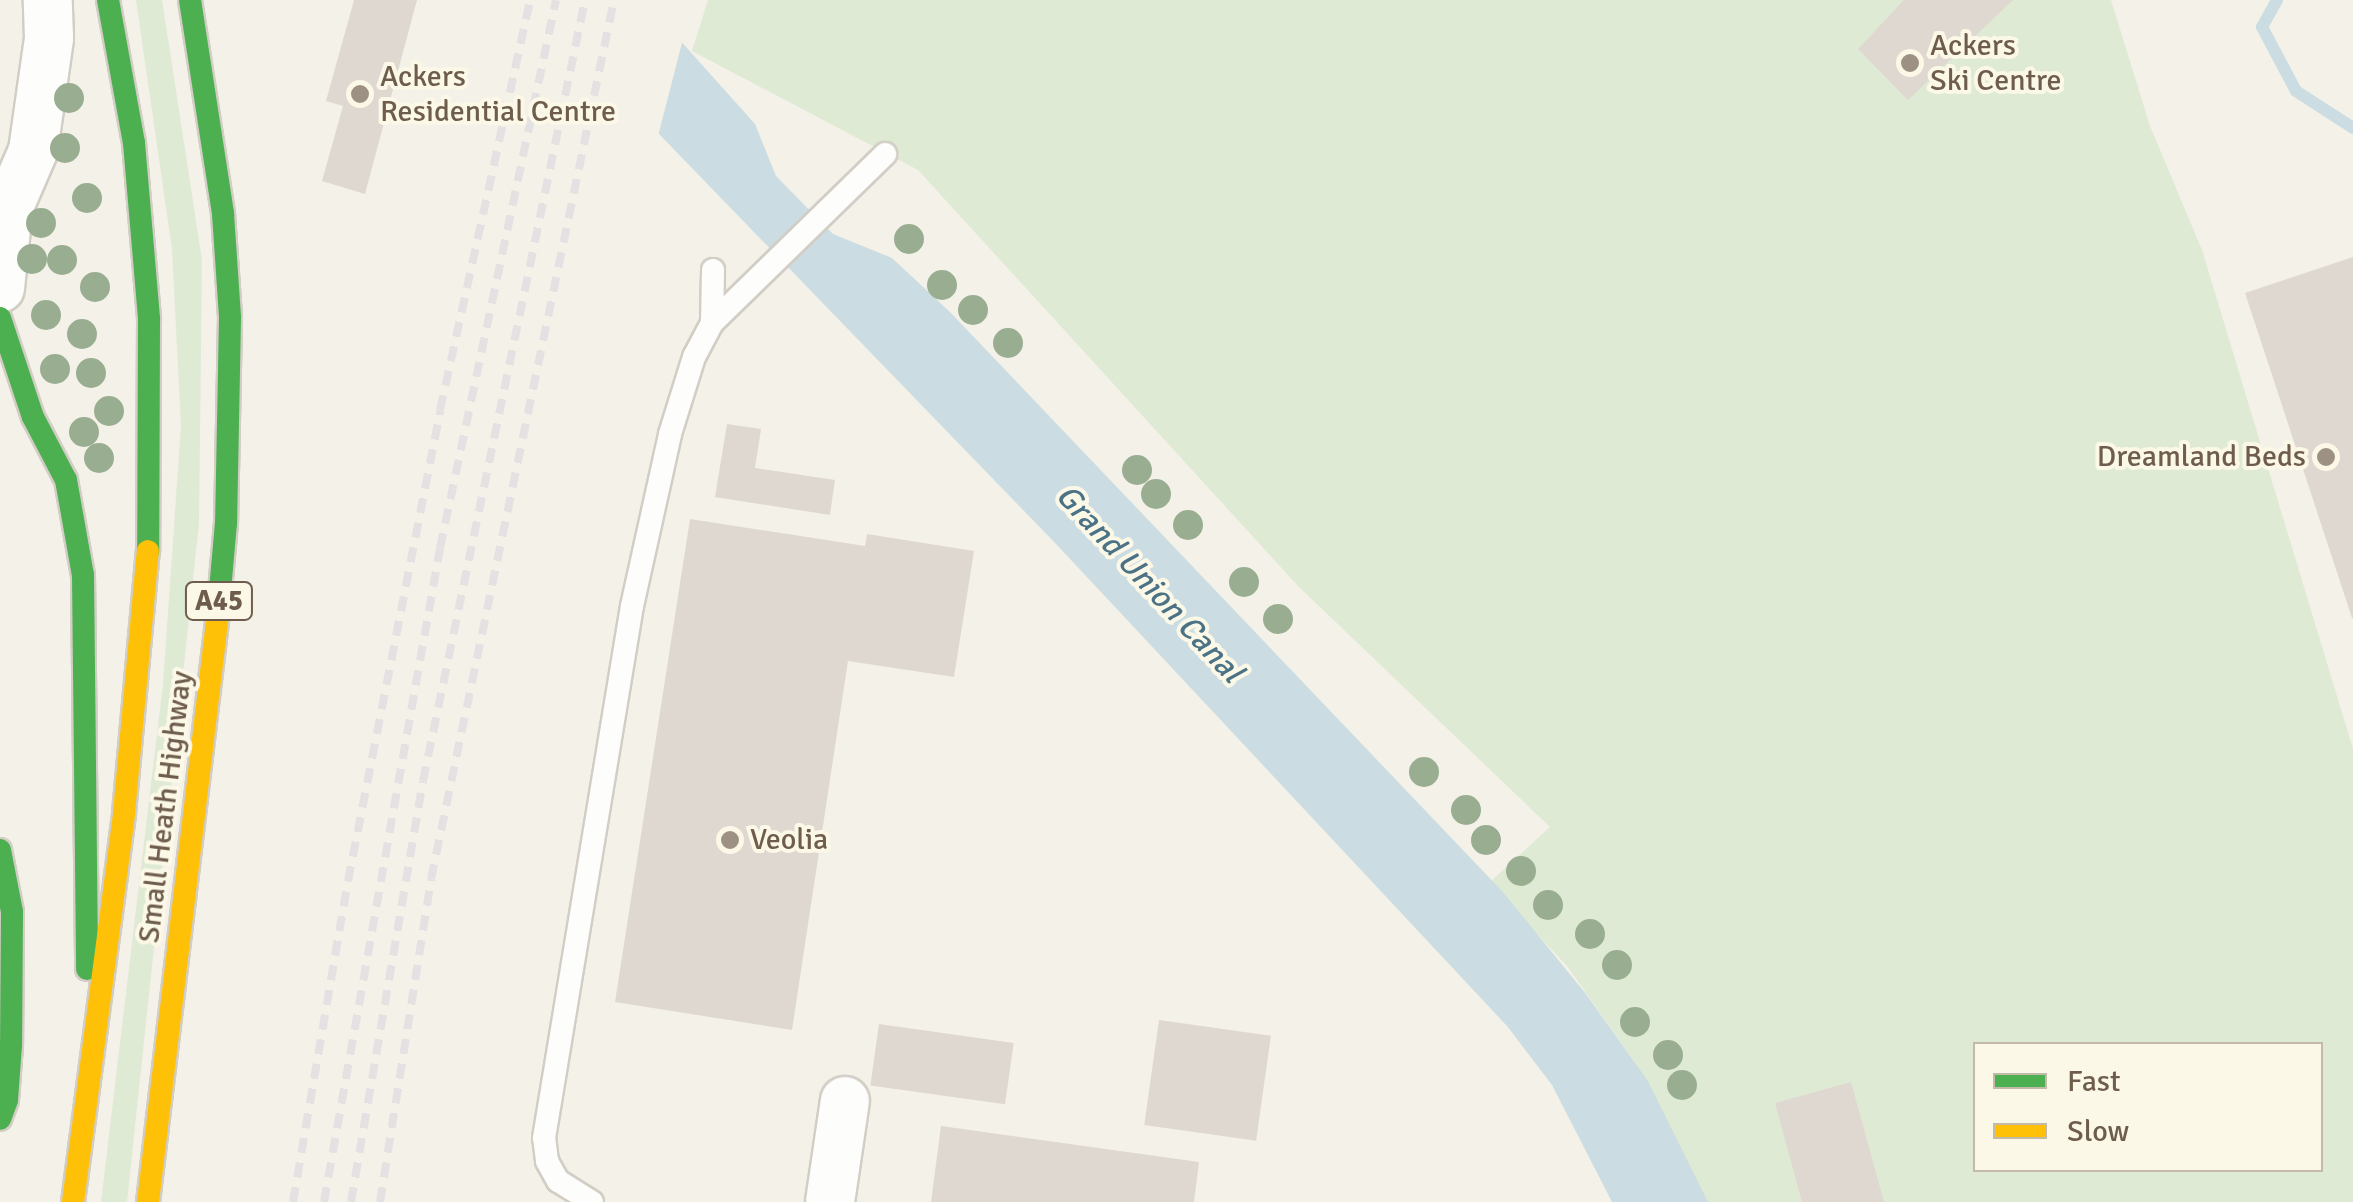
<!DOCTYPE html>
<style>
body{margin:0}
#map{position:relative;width:2353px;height:1202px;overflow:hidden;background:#f4f1e8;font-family:Signika,sans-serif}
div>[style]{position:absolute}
.green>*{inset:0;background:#deead4}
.water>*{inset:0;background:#cbdde2}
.pier>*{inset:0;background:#f4f1e8}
.stream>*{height:12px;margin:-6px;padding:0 6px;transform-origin:6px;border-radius:6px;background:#cbdde2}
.building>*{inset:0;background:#dfd8d0;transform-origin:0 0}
.roads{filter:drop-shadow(2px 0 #d2cdc5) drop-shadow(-2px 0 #d2cdc5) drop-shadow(0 2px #d2cdc5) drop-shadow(0 -2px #d2cdc5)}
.lane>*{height:22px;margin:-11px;padding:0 11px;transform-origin:11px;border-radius:11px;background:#fdfdfc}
.street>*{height:48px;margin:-24px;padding:0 24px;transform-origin:24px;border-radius:24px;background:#fdfdfc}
.fast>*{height:22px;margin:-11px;padding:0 11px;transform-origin:11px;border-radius:11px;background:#4caf50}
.slow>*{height:22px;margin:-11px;padding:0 11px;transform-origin:11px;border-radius:11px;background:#ffc107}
.rail>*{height:8px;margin-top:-4px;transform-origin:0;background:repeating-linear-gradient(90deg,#e4e1e3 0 15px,transparent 0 25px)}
.trees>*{width:30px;height:30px;margin:-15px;border-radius:50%;background:#99ae91}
.dots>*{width:28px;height:28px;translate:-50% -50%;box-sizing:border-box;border:5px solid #fcf8e8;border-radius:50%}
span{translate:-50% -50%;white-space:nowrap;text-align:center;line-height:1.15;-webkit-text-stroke:8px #fcf8e8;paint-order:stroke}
.shield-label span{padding:2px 8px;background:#fcf8e8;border:2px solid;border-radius:8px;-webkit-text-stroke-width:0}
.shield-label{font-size:28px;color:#6e5d4c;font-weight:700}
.poi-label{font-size:30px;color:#6e5d4c}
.left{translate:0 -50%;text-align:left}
.right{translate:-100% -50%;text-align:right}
.street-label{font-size:30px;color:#6e5d4c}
.water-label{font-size:32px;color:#4c7385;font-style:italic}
.legend{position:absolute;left:1973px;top:1042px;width:350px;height:130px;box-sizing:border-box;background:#fcf8e8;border:2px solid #c3baaa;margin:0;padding:12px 18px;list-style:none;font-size:30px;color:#6e5d4c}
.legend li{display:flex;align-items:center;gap:20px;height:50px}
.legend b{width:50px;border:2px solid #c3baaa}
</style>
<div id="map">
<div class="green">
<div style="clip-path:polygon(136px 0,162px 0,202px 260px,199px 523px,127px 1202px,101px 1202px,163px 684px,181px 426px,172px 249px)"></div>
<div style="clip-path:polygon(evenodd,708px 0,2111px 0,2150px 126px,2202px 250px,2353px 749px,2353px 1202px,1695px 1202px,1634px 1061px,1567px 966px,1489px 883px,1550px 827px,1298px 586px,918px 170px,692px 51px,708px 0,1976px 1044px,2320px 1044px,2320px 1170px,1976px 1170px,1976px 1044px)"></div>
</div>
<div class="water">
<div style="clip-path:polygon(546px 0,644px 0,755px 124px,776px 176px,833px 234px,892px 258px,950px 312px,1502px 891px,1586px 994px,1648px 1081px,1708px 1202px,1612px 1202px,1552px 1085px,1507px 1026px,1057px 545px,660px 135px)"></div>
</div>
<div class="pier">
<div style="clip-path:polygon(541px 0,650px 0,683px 39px,657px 140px)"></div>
</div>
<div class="stream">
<div style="left:2277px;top:0;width:31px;rotate:119deg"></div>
<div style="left:2262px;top:27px;width:72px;rotate:62deg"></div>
<div style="left:2296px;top:91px;width:68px;rotate:33deg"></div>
</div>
<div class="building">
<div style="clip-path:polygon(354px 0,417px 0,365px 194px,322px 181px,343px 106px,326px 101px)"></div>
<div style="clip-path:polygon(1904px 0,2013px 0,1908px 100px,1858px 49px)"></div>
<div style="clip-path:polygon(2353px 257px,2353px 618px,2352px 618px,2245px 293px)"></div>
<div style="clip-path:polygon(727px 424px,761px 429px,755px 468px,835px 480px,830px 515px,715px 497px)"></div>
<div style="clip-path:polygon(690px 519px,865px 546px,867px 534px,974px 551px,954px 677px,848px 661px,792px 1030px,615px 1002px)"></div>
<div style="left:1159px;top:1020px;width:113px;height:106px;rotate:8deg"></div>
<div style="left:879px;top:1024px;width:136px;height:62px;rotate:8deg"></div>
<div style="clip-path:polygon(1851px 1082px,1884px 1202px,1802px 1202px,1775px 1103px)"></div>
<div style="clip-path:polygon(941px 1126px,1199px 1162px,1194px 1202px,931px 1202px)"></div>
</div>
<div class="roads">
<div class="lane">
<div style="left:712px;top:323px;width:53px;rotate:-88.9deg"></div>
<div style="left:592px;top:1202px;width:40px;rotate:-148deg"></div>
<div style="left:558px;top:1181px;width:23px;rotate:-119deg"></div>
<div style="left:547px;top:1161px;width:23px;rotate:-97deg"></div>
<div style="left:544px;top:1138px;width:539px;rotate:-80.61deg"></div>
<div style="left:632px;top:606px;width:176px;rotate:-77.5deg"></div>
<div style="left:670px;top:434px;width:81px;rotate:-72.7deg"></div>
<div style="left:694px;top:357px;width:38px;rotate:-62deg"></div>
<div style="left:712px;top:323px;width:242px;rotate:-44.3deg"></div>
</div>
<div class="street">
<div style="left:0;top:288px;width:79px;rotate:-84.2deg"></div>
<div style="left:8px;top:209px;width:63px;rotate:-66.7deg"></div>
<div style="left:33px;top:151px;width:114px;rotate:-81.9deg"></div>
<div style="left:49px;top:38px;width:38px;rotate:-92deg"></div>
<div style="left:830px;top:1202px;width:102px;rotate:-81.6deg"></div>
</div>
<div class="fast">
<div style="left:108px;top:0;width:145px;rotate:79.7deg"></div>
<div style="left:134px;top:143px;width:177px;rotate:85.1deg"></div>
<div style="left:149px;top:319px;width:232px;rotate:90.2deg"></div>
<div style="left:190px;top:0;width:217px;rotate:81.2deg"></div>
<div style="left:223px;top:214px;width:104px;rotate:86.1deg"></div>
<div style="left:230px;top:318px;width:205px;rotate:91.1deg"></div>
<div style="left:226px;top:523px;width:90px;rotate:95.1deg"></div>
<div style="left:0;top:318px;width:104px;rotate:71.6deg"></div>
<div style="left:33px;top:417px;width:71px;rotate:62.4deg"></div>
<div style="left:66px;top:480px;width:97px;rotate:79.9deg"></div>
<div style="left:83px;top:575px;width:394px;rotate:89.4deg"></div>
<div style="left:0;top:850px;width:63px;rotate:79deg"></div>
<div style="left:12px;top:912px;width:133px;rotate:90.4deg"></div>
<div style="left:11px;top:1045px;width:55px;rotate:94.2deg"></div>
<div style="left:7px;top:1100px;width:20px;rotate:110deg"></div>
</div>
<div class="slow">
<div style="left:73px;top:1202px;width:392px;rotate:-82.5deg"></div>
<div style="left:124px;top:813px;width:263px;rotate:-84.8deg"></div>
<div style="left:148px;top:1202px;width:593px;rotate:-83.22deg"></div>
</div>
</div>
<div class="rail">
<div style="left:293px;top:1202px;width:326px;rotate:-80.3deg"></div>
<div style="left:348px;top:881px;width:480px;rotate:-78.9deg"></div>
<div style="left:440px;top:410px;width:420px;rotate:-77.6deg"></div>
<div style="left:324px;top:1202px;width:664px;rotate:-79.94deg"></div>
<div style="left:440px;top:548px;width:560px;rotate:-78.05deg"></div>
<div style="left:351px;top:1202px;width:427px;rotate:-80.3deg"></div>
<div style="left:423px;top:781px;width:798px;rotate:-78.28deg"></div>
<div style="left:380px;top:1202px;width:327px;rotate:-81deg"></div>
<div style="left:431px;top:879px;width:898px;rotate:-78.24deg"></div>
</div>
<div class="trees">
<div style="left:69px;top:98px"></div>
<div style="left:65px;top:148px"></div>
<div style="left:87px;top:198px"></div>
<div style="left:41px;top:223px"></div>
<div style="left:909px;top:239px"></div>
<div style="left:32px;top:259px"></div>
<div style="left:62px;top:260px"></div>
<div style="left:942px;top:285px"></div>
<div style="left:95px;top:287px"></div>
<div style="left:973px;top:310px"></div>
<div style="left:46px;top:315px"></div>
<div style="left:82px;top:334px"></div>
<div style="left:1008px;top:343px"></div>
<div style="left:55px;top:369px"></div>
<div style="left:91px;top:373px"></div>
<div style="left:109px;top:411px"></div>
<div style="left:84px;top:432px"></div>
<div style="left:99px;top:458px"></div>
<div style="left:1137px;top:470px"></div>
<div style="left:1156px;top:494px"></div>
<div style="left:1188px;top:525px"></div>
<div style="left:1244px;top:582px"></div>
<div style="left:1278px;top:619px"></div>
<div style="left:1424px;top:772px"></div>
<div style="left:1466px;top:810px"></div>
<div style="left:1486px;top:840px"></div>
<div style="left:1521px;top:871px"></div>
<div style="left:1548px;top:905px"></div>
<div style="left:1590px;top:934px"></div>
<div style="left:1617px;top:965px"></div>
<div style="left:1635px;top:1022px"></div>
<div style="left:1668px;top:1055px"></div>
<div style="left:1682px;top:1085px"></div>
</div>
<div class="dots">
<div style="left:1910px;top:63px;background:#9d9183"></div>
<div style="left:360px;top:94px;background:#9d9183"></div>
<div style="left:2326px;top:457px;background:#9d9183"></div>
<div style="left:730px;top:840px;background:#9d9183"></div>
</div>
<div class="shield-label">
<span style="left:219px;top:601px">A45</span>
</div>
<div class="poi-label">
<span class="left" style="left:1930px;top:63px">Ackers<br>Ski Centre</span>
<span class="left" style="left:380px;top:94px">Ackers<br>Residential Centre</span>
<span class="right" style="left:2306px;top:457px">Dreamland Beds</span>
<span class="left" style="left:750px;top:840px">Veolia</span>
</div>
<div class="street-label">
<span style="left:166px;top:807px;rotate:-83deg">Small Heath Highway</span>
</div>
<div class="water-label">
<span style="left:1149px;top:584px;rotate:47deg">Grand Union Canal</span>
</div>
<ul class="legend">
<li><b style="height:12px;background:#4caf50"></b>Fast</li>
<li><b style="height:12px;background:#ffc107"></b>Slow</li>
</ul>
</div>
